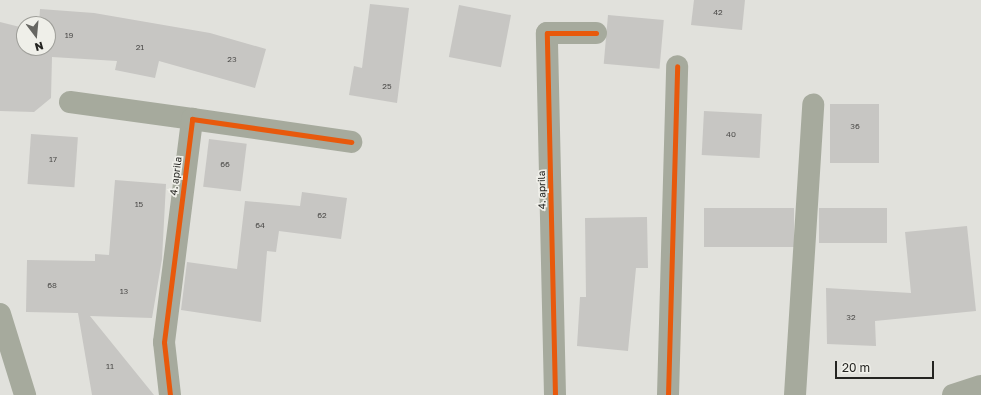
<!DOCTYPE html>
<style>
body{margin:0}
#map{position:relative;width:981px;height:395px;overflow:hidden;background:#e1e1dc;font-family:"Golos Text",sans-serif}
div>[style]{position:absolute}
.building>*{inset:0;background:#c7c6c3;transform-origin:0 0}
.street>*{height:22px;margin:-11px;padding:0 11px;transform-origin:11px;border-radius:11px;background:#a6aa9d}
.cycleway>*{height:5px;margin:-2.5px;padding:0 2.5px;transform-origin:2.5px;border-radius:2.5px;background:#e8590c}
span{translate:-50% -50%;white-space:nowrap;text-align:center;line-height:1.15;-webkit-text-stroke:3.5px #efefe9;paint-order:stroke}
.number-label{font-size:8px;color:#4d4c4a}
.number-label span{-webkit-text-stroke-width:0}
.street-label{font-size:10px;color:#242421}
.north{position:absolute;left:16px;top:16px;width:40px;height:40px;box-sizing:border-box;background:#efefe9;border:1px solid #9e9e99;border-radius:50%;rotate:164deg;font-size:11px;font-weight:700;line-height:16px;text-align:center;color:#242421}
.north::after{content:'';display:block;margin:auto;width:14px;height:18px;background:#666662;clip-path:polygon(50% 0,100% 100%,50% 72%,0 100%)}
.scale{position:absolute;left:835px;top:361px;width:99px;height:18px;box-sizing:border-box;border:2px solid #242421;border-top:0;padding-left:5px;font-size:12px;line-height:14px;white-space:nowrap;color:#242421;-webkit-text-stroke:3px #efefe9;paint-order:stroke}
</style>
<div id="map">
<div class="building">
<div style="clip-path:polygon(694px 0,745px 0,742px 30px,691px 25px)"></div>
<div style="clip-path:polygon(370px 4px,409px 8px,397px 103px,349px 95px,354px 66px,362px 68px)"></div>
<div style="left:459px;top:5px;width:53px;height:53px;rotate:11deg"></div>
<div style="clip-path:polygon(40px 9px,94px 13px,210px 33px,266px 49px,255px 88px,159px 61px,155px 78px,115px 70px,117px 61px,52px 57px,51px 98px,34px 112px,0 111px,0 22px,24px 28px,24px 48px,48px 48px,48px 24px,39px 24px)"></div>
<div style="left:608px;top:15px;width:56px;height:49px;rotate:5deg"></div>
<div style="left:830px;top:104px;width:49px;height:59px"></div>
<div style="left:704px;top:111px;width:58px;height:44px;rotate:3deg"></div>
<div style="left:31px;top:134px;width:47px;height:50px;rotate:4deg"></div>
<div style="left:209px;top:139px;width:38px;height:48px;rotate:7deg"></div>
<div style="clip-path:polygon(115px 180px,166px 184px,162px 259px,152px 318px,90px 316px,154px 395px,92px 395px,78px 313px,26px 312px,27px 260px,95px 261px,95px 254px,109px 255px)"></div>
<div style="clip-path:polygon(302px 192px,347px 198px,341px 239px,279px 231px,276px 252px,267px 251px,261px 322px,181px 310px,187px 262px,237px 269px,245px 201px,300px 206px)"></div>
<div style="left:704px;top:208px;width:90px;height:39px"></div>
<div style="left:819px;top:208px;width:68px;height:35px"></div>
<div style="clip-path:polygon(647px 217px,648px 268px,636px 268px,628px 351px,577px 346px,580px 297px,586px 297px,585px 218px)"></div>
<div style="clip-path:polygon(967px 226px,976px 311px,875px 321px,876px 346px,827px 344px,826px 288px,911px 293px,905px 232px)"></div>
</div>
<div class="street">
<div style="left:70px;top:102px;width:123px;rotate:7.9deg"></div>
<div style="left:0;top:314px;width:85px;rotate:72.8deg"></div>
<div style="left:170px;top:395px;width:53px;rotate:-96.5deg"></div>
<div style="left:164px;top:342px;width:225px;rotate:-82.8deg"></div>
<div style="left:192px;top:119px;width:161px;rotate:8.2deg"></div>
<div style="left:555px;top:395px;width:362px;rotate:-91.3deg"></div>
<div style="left:547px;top:33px;width:49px"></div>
<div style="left:668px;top:395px;width:329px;rotate:-88.4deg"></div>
<div style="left:795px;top:395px;width:291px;rotate:-86.4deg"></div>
<div style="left:953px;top:395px;width:29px;rotate:-18deg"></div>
</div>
<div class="cycleway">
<div style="left:170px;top:395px;width:53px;rotate:-96.5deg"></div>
<div style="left:164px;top:342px;width:225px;rotate:-82.8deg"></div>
<div style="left:192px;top:119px;width:161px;rotate:8.2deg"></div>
<div style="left:555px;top:395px;width:362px;rotate:-91.3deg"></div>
<div style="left:547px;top:33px;width:49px"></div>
<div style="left:668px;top:395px;width:329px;rotate:-88.4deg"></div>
</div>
<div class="number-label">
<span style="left:718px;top:13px">42</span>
<span style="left:69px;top:36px">19</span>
<span style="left:140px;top:48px">21</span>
<span style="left:232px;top:60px">23</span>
<span style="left:387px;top:87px">25</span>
<span style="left:855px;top:127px">36</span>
<span style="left:731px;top:135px">40</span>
<span style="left:53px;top:160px">17</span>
<span style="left:225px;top:165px">66</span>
<span style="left:139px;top:205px">15</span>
<span style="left:322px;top:216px">62</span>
<span style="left:260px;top:226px">64</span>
<span style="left:52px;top:286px">68</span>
<span style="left:124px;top:292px">13</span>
<span style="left:851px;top:318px">32</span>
<span style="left:110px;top:367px">11</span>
</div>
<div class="street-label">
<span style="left:176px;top:176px;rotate:-83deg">4. aprila</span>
<span style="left:542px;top:190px;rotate:-91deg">4. aprila</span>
</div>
<div class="north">N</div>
<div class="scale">20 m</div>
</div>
